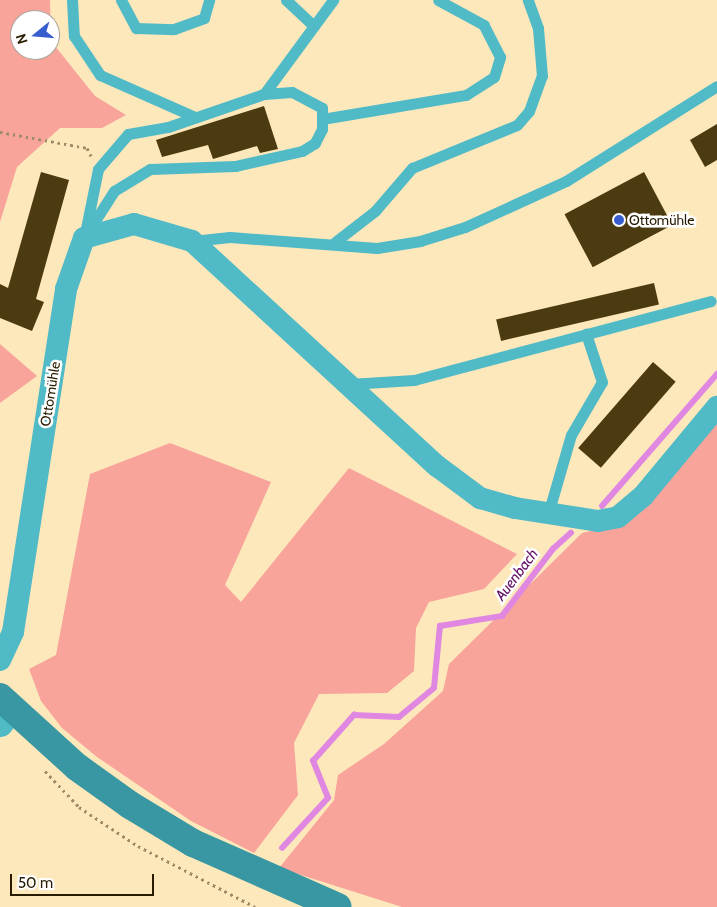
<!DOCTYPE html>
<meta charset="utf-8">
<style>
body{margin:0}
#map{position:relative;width:717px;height:907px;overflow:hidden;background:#fde8bb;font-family:Cabin,sans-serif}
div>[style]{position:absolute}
.green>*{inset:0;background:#f8a49b}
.stream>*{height:5.5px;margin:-2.75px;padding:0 2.75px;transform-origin:2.75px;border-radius:2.75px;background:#e087e2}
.building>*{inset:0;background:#4c3b10;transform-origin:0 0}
.path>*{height:3px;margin-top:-1.5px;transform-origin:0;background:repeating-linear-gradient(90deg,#9c8b66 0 2.5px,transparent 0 6.5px)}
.service>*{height:11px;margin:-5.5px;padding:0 5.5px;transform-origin:5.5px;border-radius:5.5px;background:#50bac7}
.minor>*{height:22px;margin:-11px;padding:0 11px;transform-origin:11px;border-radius:11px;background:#50bac7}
.tertiary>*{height:28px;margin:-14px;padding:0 14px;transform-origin:14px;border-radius:14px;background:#50bac7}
.secondary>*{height:28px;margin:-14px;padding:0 14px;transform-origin:14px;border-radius:14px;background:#3897a2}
.dots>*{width:14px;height:14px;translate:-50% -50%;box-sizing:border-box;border:2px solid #fff;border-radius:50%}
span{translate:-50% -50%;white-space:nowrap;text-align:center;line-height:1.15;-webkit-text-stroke:5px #fff;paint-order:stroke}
.poi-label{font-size:14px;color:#281b00}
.left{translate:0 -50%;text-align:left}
.street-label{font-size:14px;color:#281b00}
.water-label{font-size:15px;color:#610f65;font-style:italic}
.north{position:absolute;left:10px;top:10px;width:50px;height:50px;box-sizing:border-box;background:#fff;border:1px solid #a9a499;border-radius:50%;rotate:253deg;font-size:14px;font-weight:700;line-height:20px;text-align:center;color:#281b00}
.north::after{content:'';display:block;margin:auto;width:18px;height:22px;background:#385dce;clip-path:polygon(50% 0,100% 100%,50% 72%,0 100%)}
.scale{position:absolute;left:10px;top:874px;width:144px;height:22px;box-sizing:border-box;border:2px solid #281b00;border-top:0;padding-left:6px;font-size:15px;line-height:18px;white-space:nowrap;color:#281b00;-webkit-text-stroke:4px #fff;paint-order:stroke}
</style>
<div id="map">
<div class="green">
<div style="clip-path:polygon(evenodd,0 0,50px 0,51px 41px,95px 96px,126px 115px,102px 128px,60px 128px,17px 167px,0 222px,0 0,20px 20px,50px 20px,50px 50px,20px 50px,20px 20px)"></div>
<div style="clip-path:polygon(0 344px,37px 376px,0 403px)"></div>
<div style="clip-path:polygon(717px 414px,717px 907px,402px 907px,279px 868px,334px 800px,338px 775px,384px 744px,443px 691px,449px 664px,582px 533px,625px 523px)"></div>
<div style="clip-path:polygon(170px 443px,271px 482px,225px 585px,241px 602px,349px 468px,517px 554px,484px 589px,429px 602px,416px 628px,414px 671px,387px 693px,319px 694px,294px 743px,298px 795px,254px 853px,191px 821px,97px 757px,62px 728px,41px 701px,29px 669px,56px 655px,90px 474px)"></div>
</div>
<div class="stream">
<div style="left:602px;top:506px;width:175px;rotate:-48.9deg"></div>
<div style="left:282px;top:848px;width:68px;rotate:-47.4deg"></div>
<div style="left:328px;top:798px;width:40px;rotate:-112deg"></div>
<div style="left:313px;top:761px;width:62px;rotate:-48.3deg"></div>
<div style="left:354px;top:715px;width:45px;rotate:2.5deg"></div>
<div style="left:399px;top:717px;width:45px;rotate:-39.6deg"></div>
<div style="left:434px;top:688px;width:62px;rotate:-84.5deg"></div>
<div style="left:440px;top:626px;width:63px;rotate:-9.2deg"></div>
<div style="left:502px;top:616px;width:84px;rotate:-52.7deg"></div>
<div style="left:553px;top:549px;width:24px;rotate:-42deg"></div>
</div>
<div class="building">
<div style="clip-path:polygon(264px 106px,278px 149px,260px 153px,257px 146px,213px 159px,208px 145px,162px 157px,156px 140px)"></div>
<div style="clip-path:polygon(717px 124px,717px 160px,705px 167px,690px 140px)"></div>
<div style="clip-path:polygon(41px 172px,69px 180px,36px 299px,44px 302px,32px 331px,0 318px,0 284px,8px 288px)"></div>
<div style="left:644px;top:172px;width:60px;height:90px;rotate:62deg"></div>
<div style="left:654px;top:283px;width:22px;height:162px;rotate:77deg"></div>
<div style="left:653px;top:362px;width:30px;height:114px;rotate:41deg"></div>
</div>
<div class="path">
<div style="left:0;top:132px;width:88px;rotate:10.4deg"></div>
<div style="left:87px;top:148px;width:9px;rotate:63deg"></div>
<div style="left:45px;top:771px;width:50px;rotate:46.6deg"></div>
<div style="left:79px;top:807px;width:71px;rotate:33.5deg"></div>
<div style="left:138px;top:846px;width:132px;rotate:27.5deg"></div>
</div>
<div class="service">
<div style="left:72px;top:0;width:36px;rotate:87deg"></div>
<div style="left:74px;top:36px;width:47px;rotate:56.3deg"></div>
<div style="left:100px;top:75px;width:102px;rotate:23.8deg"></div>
<div style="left:121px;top:0;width:32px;rotate:62deg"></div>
<div style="left:136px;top:28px;width:38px;rotate:2deg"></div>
<div style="left:174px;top:29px;width:32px;rotate:-20deg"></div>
<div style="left:204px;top:18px;width:19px;rotate:-74deg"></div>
<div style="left:286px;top:0;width:38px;rotate:43deg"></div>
<div style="left:292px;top:92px;width:34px;rotate:28deg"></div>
<div style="left:322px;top:108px;width:21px;rotate:90deg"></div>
<div style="left:322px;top:129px;width:16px;rotate:117deg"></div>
<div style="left:315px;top:143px;width:15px;rotate:148deg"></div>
<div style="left:302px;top:151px;width:69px;rotate:167.4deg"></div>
<div style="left:235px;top:166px;width:85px;rotate:178deg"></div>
<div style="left:150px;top:169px;width:42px;rotate:148.6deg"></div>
<div style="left:114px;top:191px;width:56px;rotate:122.6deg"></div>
<div style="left:84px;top:238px;width:70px;rotate:-78.5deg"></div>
<div style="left:98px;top:169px;width:46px;rotate:-49.4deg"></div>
<div style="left:128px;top:134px;width:41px;rotate:-9.9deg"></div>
<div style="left:168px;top:127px;width:102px;rotate:-19deg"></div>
<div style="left:264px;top:94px;width:28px;rotate:-4deg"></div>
<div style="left:264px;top:94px;width:117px;rotate:-53.7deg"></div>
<div style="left:322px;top:119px;width:146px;rotate:-9.5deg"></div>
<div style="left:466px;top:95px;width:33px;rotate:-33deg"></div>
<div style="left:494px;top:77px;width:21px;rotate:-73deg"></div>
<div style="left:500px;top:57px;width:36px;rotate:-117deg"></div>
<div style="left:484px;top:25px;width:52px;rotate:-151.5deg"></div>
<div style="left:192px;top:241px;width:38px;rotate:-6deg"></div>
<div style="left:230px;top:237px;width:147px;rotate:4.3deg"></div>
<div style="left:377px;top:248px;width:44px;rotate:-9.2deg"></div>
<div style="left:420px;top:241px;width:47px;rotate:-17.3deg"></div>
<div style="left:465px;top:227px;width:111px;rotate:-24.5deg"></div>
<div style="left:566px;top:181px;width:178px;rotate:-32.2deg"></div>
<div style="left:335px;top:242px;width:51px;rotate:-37.8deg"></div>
<div style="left:375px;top:211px;width:57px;rotate:-49.3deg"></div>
<div style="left:412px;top:168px;width:113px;rotate:-22.3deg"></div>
<div style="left:517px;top:125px;width:18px;rotate:-49deg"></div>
<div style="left:529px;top:111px;width:37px;rotate:-70deg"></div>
<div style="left:542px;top:76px;width:48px;rotate:-94.8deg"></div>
<div style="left:538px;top:28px;width:30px;rotate:-110deg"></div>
<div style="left:349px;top:384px;width:65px;rotate:-3.5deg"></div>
<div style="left:414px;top:380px;width:307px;rotate:-14.9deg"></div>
<div style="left:548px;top:514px;width:82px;rotate:-73.8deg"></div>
<div style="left:571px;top:435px;width:61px;rotate:-59.7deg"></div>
<div style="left:602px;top:382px;width:51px;rotate:-108.4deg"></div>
</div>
<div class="minor">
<div style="left:0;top:660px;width:31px;rotate:-65deg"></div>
<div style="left:13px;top:632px;width:347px;rotate:-81.2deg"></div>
<div style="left:66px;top:289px;width:54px;rotate:-70.6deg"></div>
<div style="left:84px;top:238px;width:52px;rotate:-15.6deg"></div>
<div style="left:134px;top:224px;width:60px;rotate:16.3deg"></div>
<div style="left:192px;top:241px;width:333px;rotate:42.6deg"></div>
<div style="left:437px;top:466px;width:54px;rotate:36.7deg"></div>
<div style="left:480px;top:498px;width:36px;rotate:16deg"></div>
<div style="left:515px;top:508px;width:84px;rotate:8.9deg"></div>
<div style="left:598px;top:521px;width:20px;rotate:-11deg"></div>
<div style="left:618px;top:517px;width:33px;rotate:-40deg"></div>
<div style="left:643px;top:496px;width:116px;rotate:-50.3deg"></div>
</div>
<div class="tertiary">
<div style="left:0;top:723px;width:18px;rotate:-56deg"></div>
</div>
<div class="secondary">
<div style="left:0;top:697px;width:104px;rotate:42.3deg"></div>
<div style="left:77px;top:767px;width:65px;rotate:35.6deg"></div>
<div style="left:130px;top:805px;width:74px;rotate:31.1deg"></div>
<div style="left:193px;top:843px;width:158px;rotate:23.8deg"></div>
</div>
<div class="dots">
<div style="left:619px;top:220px;background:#385dce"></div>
</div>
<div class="poi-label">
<span class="left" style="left:629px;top:220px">Ottomühle</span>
</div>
<div class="street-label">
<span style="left:50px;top:394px;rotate:-81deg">Ottomühle</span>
</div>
<div class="water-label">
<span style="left:517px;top:575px;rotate:-53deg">Auenbach</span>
</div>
<div class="north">N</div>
<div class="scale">50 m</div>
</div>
